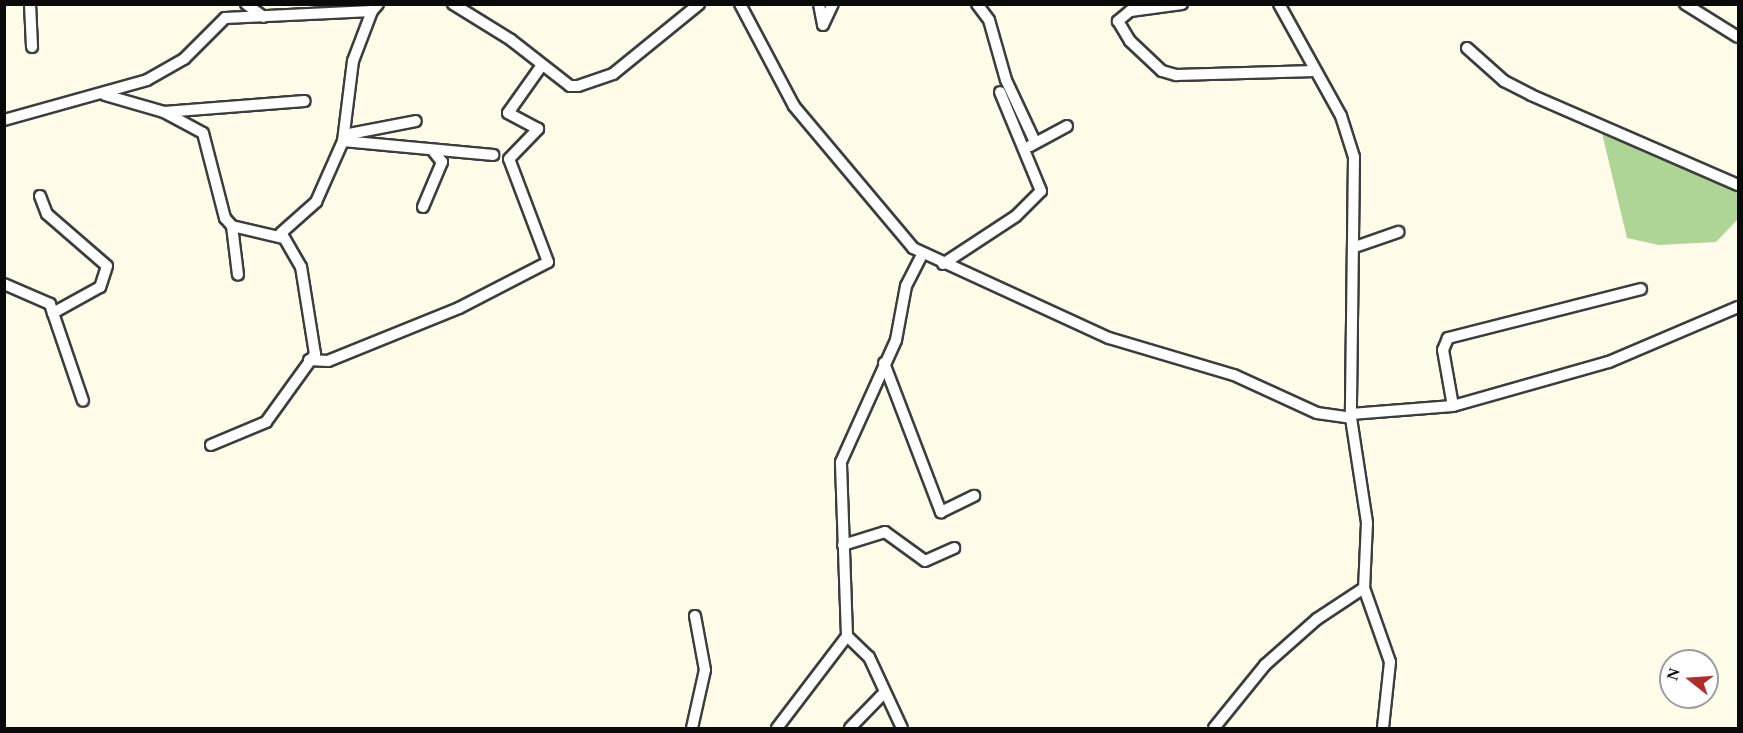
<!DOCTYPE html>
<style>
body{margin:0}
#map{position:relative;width:1743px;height:733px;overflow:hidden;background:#fefbe9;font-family:Georgia,serif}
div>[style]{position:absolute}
.forest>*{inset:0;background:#afd596}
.roads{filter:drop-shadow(2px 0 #3d3d3d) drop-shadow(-2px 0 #3d3d3d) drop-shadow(0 2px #3d3d3d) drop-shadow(0 -2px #3d3d3d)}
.minor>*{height:10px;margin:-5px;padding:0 5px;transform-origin:5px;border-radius:5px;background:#fff}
span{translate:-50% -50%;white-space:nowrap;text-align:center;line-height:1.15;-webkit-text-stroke:6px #fff;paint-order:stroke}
.frame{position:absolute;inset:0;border:6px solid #0a0a0a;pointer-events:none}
.north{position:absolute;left:1659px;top:649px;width:60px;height:60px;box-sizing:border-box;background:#fff;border:2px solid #9d9d9d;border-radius:50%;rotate:287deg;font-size:16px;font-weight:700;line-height:24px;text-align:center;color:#0a0a0a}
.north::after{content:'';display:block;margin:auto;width:21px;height:27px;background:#b12d2c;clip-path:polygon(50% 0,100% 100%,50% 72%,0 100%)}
</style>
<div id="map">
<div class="forest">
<div style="clip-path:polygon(1601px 129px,1710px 172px,1738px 194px,1738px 219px,1716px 242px,1659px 245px,1627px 238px)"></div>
</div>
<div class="roads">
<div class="minor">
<div style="left:30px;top:4px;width:43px;rotate:87.3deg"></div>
<div style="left:246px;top:4px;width:22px;rotate:36deg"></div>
<div style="left:453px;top:4px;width:68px;rotate:31.8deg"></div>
<div style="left:511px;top:40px;width:75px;rotate:37.9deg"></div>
<div style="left:570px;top:86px;width:8px"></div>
<div style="left:578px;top:86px;width:37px;rotate:-19deg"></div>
<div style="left:613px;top:74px;width:111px;rotate:-39.1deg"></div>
<div style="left:740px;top:4px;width:115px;rotate:62.1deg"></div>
<div style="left:794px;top:106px;width:185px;rotate:50deg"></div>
<div style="left:913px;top:248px;width:216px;rotate:24.7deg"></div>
<div style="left:1109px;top:338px;width:130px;rotate:16.5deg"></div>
<div style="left:1234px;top:375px;width:91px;rotate:24.6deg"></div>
<div style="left:1317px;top:413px;width:34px;rotate:8deg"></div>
<div style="left:819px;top:4px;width:21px;rotate:79deg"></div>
<div style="left:823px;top:25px;width:23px;rotate:-65deg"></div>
<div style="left:977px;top:4px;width:20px;rotate:53deg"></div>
<div style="left:989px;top:20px;width:62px;rotate:74.2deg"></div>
<div style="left:1006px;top:80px;width:68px;rotate:64.9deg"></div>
<div style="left:1182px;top:4px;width:52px;rotate:172.3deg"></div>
<div style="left:1130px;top:11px;width:16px;rotate:140deg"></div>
<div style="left:1118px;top:21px;width:23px;rotate:59deg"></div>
<div style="left:1130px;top:41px;width:44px;rotate:43.2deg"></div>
<div style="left:1162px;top:71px;width:15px;rotate:16deg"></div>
<div style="left:1176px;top:75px;width:139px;rotate:-1.6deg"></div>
<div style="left:1279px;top:4px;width:128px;rotate:61deg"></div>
<div style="left:1341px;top:116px;width:43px;rotate:72.4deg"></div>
<div style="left:1354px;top:157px;width:261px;rotate:90.7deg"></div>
<div style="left:1351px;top:418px;width:106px;rotate:81.3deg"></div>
<div style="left:1367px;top:523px;width:65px;rotate:92.6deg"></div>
<div style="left:1364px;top:588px;width:78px;rotate:70.6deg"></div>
<div style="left:1390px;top:662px;width:66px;rotate:96.1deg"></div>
<div style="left:1685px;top:4px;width:62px;rotate:31.9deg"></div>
<div style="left:1467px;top:48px;width:50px;rotate:41.7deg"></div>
<div style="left:1504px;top:81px;width:30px;rotate:27deg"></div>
<div style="left:1531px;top:95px;width:226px;rotate:23.5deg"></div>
<div style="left:105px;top:95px;width:61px;rotate:16.1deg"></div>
<div style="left:164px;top:112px;width:44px;rotate:28.3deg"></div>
<div style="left:203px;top:133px;width:88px;rotate:75.5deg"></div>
<div style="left:225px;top:218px;width:11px;rotate:49deg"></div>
<div style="left:232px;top:226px;width:52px;rotate:13.2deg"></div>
<div style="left:164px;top:112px;width:141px;rotate:-4.5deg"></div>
<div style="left:4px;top:120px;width:148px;rotate:-15.6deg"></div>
<div style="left:147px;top:80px;width:43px;rotate:-29.6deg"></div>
<div style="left:184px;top:59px;width:58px;rotate:-45deg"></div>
<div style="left:225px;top:18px;width:147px;rotate:-2.7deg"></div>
<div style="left:372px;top:11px;width:9px;rotate:-49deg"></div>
<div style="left:344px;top:135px;width:73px;rotate:-11deg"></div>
<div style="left:343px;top:141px;width:151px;rotate:5.3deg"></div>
<div style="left:1030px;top:146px;width:42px;rotate:-28.4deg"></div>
<div style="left:40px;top:196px;width:19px;rotate:69deg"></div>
<div style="left:47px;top:214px;width:79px;rotate:40.9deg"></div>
<div style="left:107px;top:266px;width:22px;rotate:108deg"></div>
<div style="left:100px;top:287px;width:54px;rotate:151deg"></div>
<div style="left:423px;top:207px;width:49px;rotate:-67.1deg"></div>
<div style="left:442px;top:162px;width:14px;rotate:-129deg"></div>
<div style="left:232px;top:226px;width:49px;rotate:83deg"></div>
<div style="left:1355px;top:247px;width:46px;rotate:-19.2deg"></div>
<div style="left:943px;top:264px;width:87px;rotate:-33.3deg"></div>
<div style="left:1016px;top:216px;width:35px;rotate:-45deg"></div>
<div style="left:1041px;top:191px;width:107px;rotate:-112.5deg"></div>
<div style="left:4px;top:284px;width:50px;rotate:23.5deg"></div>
<div style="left:50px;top:304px;width:102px;rotate:71.2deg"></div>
<div style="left:309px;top:360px;width:19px;rotate:3deg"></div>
<div style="left:328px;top:361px;width:141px;rotate:-22deg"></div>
<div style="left:459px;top:308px;width:100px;rotate:-27.3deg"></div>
<div style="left:548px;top:262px;width:110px;rotate:-110.7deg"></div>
<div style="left:509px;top:159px;width:42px;rotate:-46deg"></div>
<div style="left:538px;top:129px;width:34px;rotate:-152deg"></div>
<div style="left:508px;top:113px;width:59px;rotate:-54.7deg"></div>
<div style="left:884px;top:363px;width:160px;rotate:69.1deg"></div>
<div style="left:941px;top:512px;width:37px;rotate:-26deg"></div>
<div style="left:1453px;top:406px;width:57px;rotate:-100.1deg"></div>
<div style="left:1443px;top:350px;width:13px;rotate:-67deg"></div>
<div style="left:1448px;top:338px;width:199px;rotate:-14.2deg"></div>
<div style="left:1351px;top:414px;width:102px;rotate:-4.5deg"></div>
<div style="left:1453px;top:406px;width:162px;rotate:-15.8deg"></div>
<div style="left:1609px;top:362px;width:140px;rotate:-23.1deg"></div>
<div style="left:211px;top:445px;width:60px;rotate:-22.7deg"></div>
<div style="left:266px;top:422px;width:84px;rotate:-54.2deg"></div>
<div style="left:315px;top:354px;width:88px;rotate:-99.1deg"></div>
<div style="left:301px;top:267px;width:39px;rotate:-120deg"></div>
<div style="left:281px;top:233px;width:47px;rotate:-41.5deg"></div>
<div style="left:316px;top:202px;width:67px;rotate:-66.1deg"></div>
<div style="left:343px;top:141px;width:81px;rotate:-82.9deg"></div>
<div style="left:353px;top:61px;width:53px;rotate:-69.2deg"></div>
<div style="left:843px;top:545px;width:44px;rotate:-17.2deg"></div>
<div style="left:885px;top:532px;width:49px;rotate:35.9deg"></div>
<div style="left:925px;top:561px;width:32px;rotate:-24deg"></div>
<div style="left:847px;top:636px;width:30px;rotate:44deg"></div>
<div style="left:869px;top:657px;width:78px;rotate:65.1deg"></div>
<div style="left:692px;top:728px;width:59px;rotate:-77.4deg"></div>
<div style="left:705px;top:670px;width:55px;rotate:-100.5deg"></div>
<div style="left:777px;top:728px;width:116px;rotate:-52.7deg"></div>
<div style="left:847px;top:636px;width:174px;rotate:-92deg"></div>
<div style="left:841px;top:462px;width:134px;rotate:-65.7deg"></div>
<div style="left:896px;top:340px;width:55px;rotate:-79.5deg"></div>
<div style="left:906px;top:286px;width:36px;rotate:-63deg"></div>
<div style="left:850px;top:728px;width:46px;rotate:-45.9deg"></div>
<div style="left:1214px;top:728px;width:81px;rotate:-51deg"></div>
<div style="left:1265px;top:665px;width:69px;rotate:-41.5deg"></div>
<div style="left:1317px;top:619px;width:56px;rotate:-33.4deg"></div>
</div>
</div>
<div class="frame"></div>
<div class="north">N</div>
</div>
